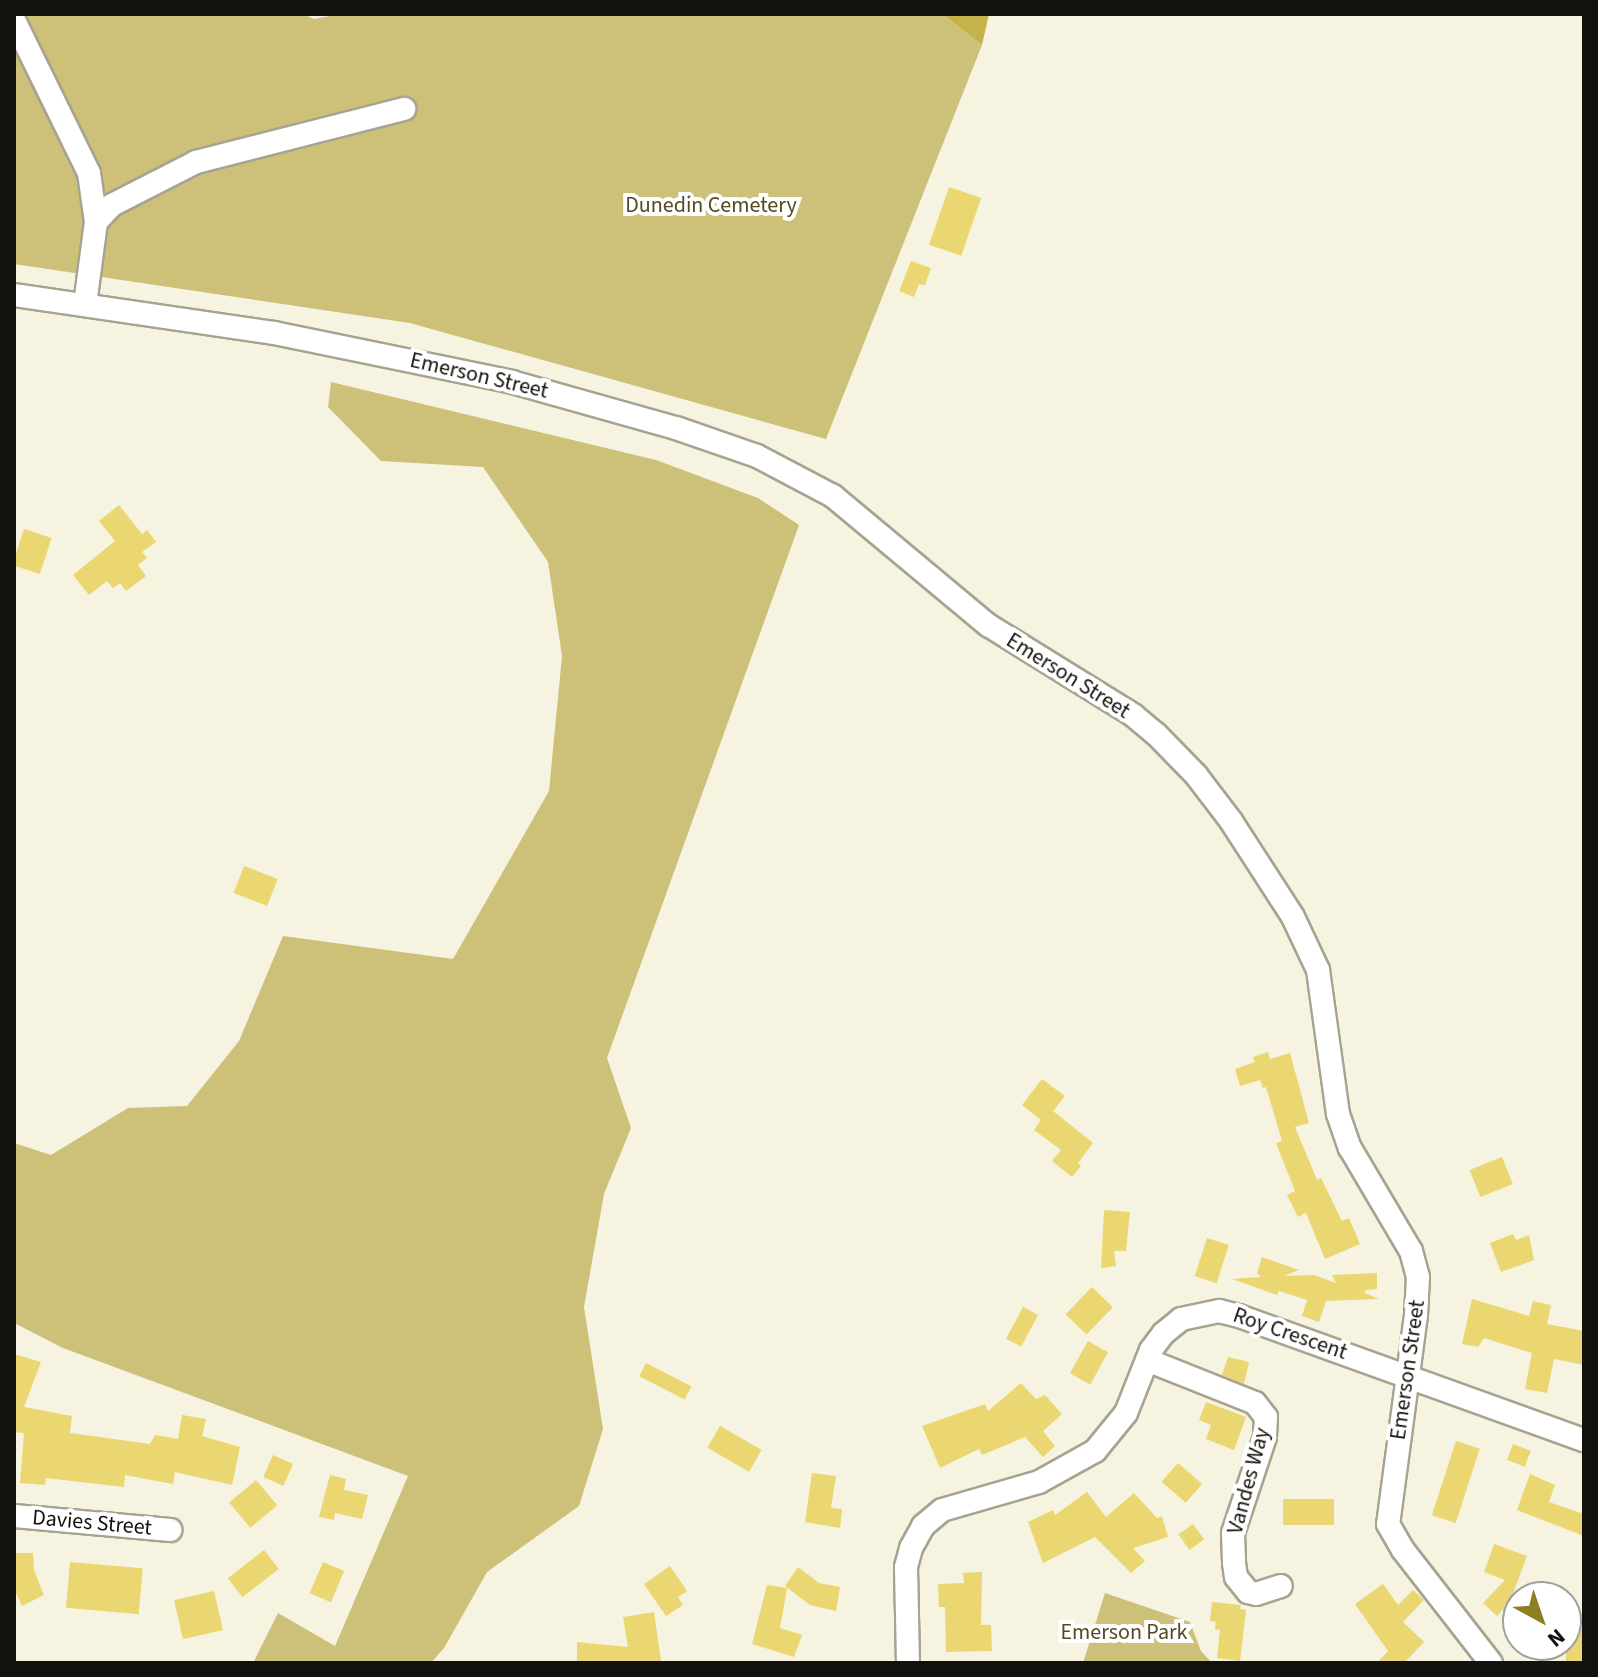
<!DOCTYPE html>
<style>
body{margin:0}
#map{position:relative;width:1598px;height:1677px;overflow:hidden;background:#f6f3e0;font-family:"Source Sans 3",sans-serif}
div>[style]{position:absolute}
.green>*{inset:0;background:#cdc079}
.forest>*{inset:0;background:#c5b24b}
.building>*{inset:0;background:#ead771;transform-origin:0 0}
.roads{filter:drop-shadow(2px 0 #a6a391) drop-shadow(-2px 0 #a6a391) drop-shadow(0 2px #a6a391) drop-shadow(0 -2px #a6a391)}
.minor>*{height:22px;margin:-11px;padding:0 11px;transform-origin:11px;border-radius:11px;background:#fff}
span{translate:-50% -50%;white-space:nowrap;text-align:center;line-height:1.15;-webkit-text-stroke:8px #fff;paint-order:stroke}
.park-label{font-size:22px;color:#524a20}
.street-label{font-size:22px;color:#13110b}
.frame{position:absolute;inset:0;border:16px solid #13110b;pointer-events:none}
.north{position:absolute;left:1502px;top:1581px;width:80px;height:80px;box-sizing:border-box;background:#fff;border:2px solid #a1a09d;border-radius:50%;rotate:140deg;font-size:22px;font-weight:700;line-height:32px;text-align:center;color:#13110b}
.north::after{content:'';display:block;margin:auto;width:28px;height:36px;background:#8e7e24;clip-path:polygon(50% 0,100% 100%,50% 72%,0 100%)}
</style>
<div id="map">
<div class="green">
<div style="clip-path:polygon(14px 14px,303px 14px,314px 19px,341px 14px,942px 14px,982px 45px,826px 439px,410px 323px,14px 264px)"></div>
<div style="clip-path:polygon(331px 382px,656px 460px,758px 498px,799px 525px,607px 1058px,631px 1128px,604px 1194px,584px 1307px,603px 1429px,579px 1506px,487px 1572px,444px 1648px,431px 1663px,253px 1663px,278px 1613px,335px 1646px,408px 1476px,63px 1348px,14px 1323px,14px 1143px,51px 1155px,128px 1108px,187px 1106px,239px 1041px,283px 936px,453px 959px,549px 791px,562px 656px,548px 562px,483px 467px,381px 461px,328px 407px)"></div>
<div style="clip-path:polygon(1105px 1593px,1190px 1622px,1201px 1651px,1212px 1663px,1083px 1663px)"></div>
</div>
<div class="forest">
<div style="clip-path:polygon(942px 14px,989px 14px,982px 45px)"></div>
</div>
<div class="building">
<div style="left:949px;top:187px;width:34px;height:61px;rotate:19deg"></div>
<div style="clip-path:polygon(911px 261px,931px 268px,925px 285px,919px 284px,914px 297px,899px 291px)"></div>
<div style="clip-path:polygon(119px 505px,142px 534px,147px 530px,156px 542px,142px 552px,147px 558px,138px 565px,146px 576px,126px 591px,120px 583px,113px 588px,107px 581px,89px 595px,73px 575px,115px 541px,99px 521px)"></div>
<div style="left:24px;top:529px;width:29px;height:38px;rotate:18deg"></div>
<div style="left:244px;top:866px;width:36px;height:29px;rotate:21deg"></div>
<div style="clip-path:polygon(1268px 1052px,1270px 1059px,1290px 1053px,1309px 1123px,1295px 1127px,1317px 1180px,1321px 1178px,1342px 1221px,1349px 1218px,1360px 1244px,1325px 1259px,1306px 1213px,1298px 1217px,1287px 1195px,1295px 1191px,1276px 1143px,1282px 1141px,1266px 1087px,1263px 1088px,1260px 1080px,1240px 1086px,1235px 1069px,1255px 1062px,1253px 1057px)"></div>
<div style="clip-path:polygon(1042px 1079px,1065px 1096px,1053px 1111px,1093px 1143px,1078px 1163px,1081px 1166px,1072px 1177px,1052px 1161px,1061px 1150px,1034px 1130px,1041px 1120px,1022px 1105px)"></div>
<div style="left:1502px;top:1157px;width:29px;height:35px;rotate:68deg"></div>
<div style="clip-path:polygon(1104px 1210px,1130px 1212px,1126px 1251px,1114px 1251px,1116px 1266px,1101px 1268px)"></div>
<div style="clip-path:polygon(1513px 1234px,1516px 1240px,1529px 1235px,1534px 1260px,1501px 1272px,1490px 1243px)"></div>
<div style="left:1207px;top:1238px;width:23px;height:40px;rotate:18deg"></div>
<div style="clip-path:polygon(1262px 1257px,1299px 1270px,1284px 1276px,1314px 1275px,1336px 1283px,1332px 1275px,1377px 1273px,1377px 1289px,1365px 1290px,1365px 1293px,1379px 1299px,1326px 1301px,1319px 1322px,1302px 1316px,1307px 1300px,1279px 1291px,1277px 1295px,1232px 1279px,1261px 1277px,1257px 1273px)"></div>
<div style="left:1092px;top:1287px;width:29px;height:38px;rotate:44deg"></div>
<div style="clip-path:polygon(1472px 1299px,1529px 1316px,1533px 1301px,1551px 1305px,1547px 1324px,1584px 1331px,1584px 1365px,1554px 1359px,1547px 1393px,1525px 1389px,1532px 1353px,1484px 1338px,1478px 1347px,1462px 1344px)"></div>
<div style="left:1023px;top:1307px;width:17px;height:36px;rotate:28deg"></div>
<div style="left:1088px;top:1341px;width:23px;height:37px;rotate:29deg"></div>
<div style="clip-path:polygon(14px 1354px,41px 1362px,24px 1407px,72px 1416px,70px 1433px,150px 1444px,155px 1435px,178px 1439px,182px 1415px,206px 1419px,202px 1436px,240px 1447px,232px 1485px,175px 1472px,173px 1484px,125px 1475px,124px 1487px,46px 1478px,45px 1485px,20px 1483px,24px 1433px,14px 1432px)"></div>
<div style="clip-path:polygon(1228px 1357px,1249px 1362px,1244px 1384px,1222px 1375px)"></div>
<div style="left:646px;top:1363px;width:51px;height:15px;rotate:27deg"></div>
<div style="clip-path:polygon(1021px 1383px,1036px 1399px,1045px 1395px,1062px 1414px,1043px 1431px,1055px 1446px,1043px 1457px,1025px 1437px,982px 1455px,979px 1449px,940px 1468px,922px 1426px,985px 1404px,988px 1411px)"></div>
<div style="clip-path:polygon(1206px 1402px,1246px 1417px,1234px 1450px,1206px 1439px,1211px 1425px,1199px 1420px)"></div>
<div style="left:720px;top:1426px;width:48px;height:25px;rotate:30deg"></div>
<div style="left:1456px;top:1441px;width:25px;height:78px;rotate:18deg"></div>
<div style="left:1513px;top:1444px;width:19px;height:17px;rotate:21deg"></div>
<div style="left:273px;top:1455px;width:22px;height:24px;rotate:24deg"></div>
<div style="left:1178px;top:1463px;width:32px;height:25px;rotate:41deg"></div>
<div style="clip-path:polygon(812px 1473px,836px 1476px,831px 1508px,842px 1509px,840px 1528px,805px 1522px)"></div>
<div style="clip-path:polygon(1530px 1474px,1555px 1485px,1549px 1502px,1584px 1514px,1584px 1536px,1517px 1510px)"></div>
<div style="clip-path:polygon(330px 1475px,346px 1479px,344px 1490px,368px 1495px,362px 1519px,335px 1513px,334px 1520px,319px 1517px)"></div>
<div style="left:256px;top:1480px;width:33px;height:35px;rotate:50deg"></div>
<div style="clip-path:polygon(1087px 1492px,1106px 1517px,1134px 1493px,1157px 1518px,1162px 1516px,1168px 1537px,1133px 1548px,1145px 1561px,1131px 1573px,1095px 1537px,1043px 1563px,1028px 1522px,1053px 1510px,1055px 1515px)"></div>
<div style="left:1283px;top:1499px;width:51px;height:26px"></div>
<div style="left:1193px;top:1524px;width:19px;height:18px;rotate:54deg"></div>
<div style="clip-path:polygon(1494px 1544px,1527px 1556px,1510px 1602px,1497px 1616px,1483px 1603px,1505px 1580px,1484px 1572px)"></div>
<div style="left:264px;top:1550px;width:24px;height:46px;rotate:52deg"></div>
<div style="clip-path:polygon(14px 1553px,33px 1553px,34px 1570px,44px 1595px,22px 1606px,14px 1589px)"></div>
<div style="left:70px;top:1562px;width:73px;height:46px;rotate:5deg"></div>
<div style="left:323px;top:1562px;width:23px;height:34px;rotate:23deg"></div>
<div style="clip-path:polygon(670px 1566px,687px 1591px,678px 1597px,683px 1605px,666px 1616px,644px 1584px)"></div>
<div style="clip-path:polygon(798px 1567px,819px 1583px,840px 1587px,836px 1611px,810px 1605px,785px 1586px)"></div>
<div style="clip-path:polygon(982px 1572px,981px 1625px,991px 1625px,992px 1651px,946px 1652px,945px 1607px,939px 1607px,938px 1584px,964px 1583px,963px 1573px)"></div>
<div style="clip-path:polygon(1383px 1584px,1398px 1605px,1413px 1590px,1424px 1600px,1403px 1622px,1424px 1642px,1404px 1663px,1377px 1663px,1388px 1651px,1355px 1604px)"></div>
<div style="clip-path:polygon(767px 1585px,787px 1588px,780px 1628px,802px 1635px,794px 1657px,752px 1644px)"></div>
<div style="left:214px;top:1591px;width:40px;height:41px;rotate:77deg"></div>
<div style="clip-path:polygon(1212px 1602px,1241px 1605px,1240px 1609px,1246px 1610px,1240px 1661px,1217px 1658px,1220px 1630px,1215px 1629px,1216px 1622px,1210px 1621px)"></div>
<div style="clip-path:polygon(654px 1612px,661px 1661px,577px 1663px,577px 1642px,628px 1647px,623px 1617px)"></div>
<div style="clip-path:polygon(1566px 1618px,1584px 1629px,1584px 1663px,1566px 1663px)"></div>
</div>
<div class="roads">
<div class="minor">
<div style="left:14px;top:20px;width:170px;rotate:63.9deg"></div>
<div style="left:89px;top:173px;width:49px;rotate:81.9deg"></div>
<div style="left:96px;top:222px;width:83px;rotate:97.6deg"></div>
<div style="left:96px;top:222px;width:23px;rotate:-47deg"></div>
<div style="left:112px;top:205px;width:94px;rotate:-27.1deg"></div>
<div style="left:196px;top:162px;width:215px;rotate:-14.3deg"></div>
<div style="left:14px;top:295px;width:263px;rotate:8.3deg"></div>
<div style="left:274px;top:333px;width:243px;rotate:11.6deg"></div>
<div style="left:512px;top:382px;width:170px;rotate:15.7deg"></div>
<div style="left:676px;top:428px;width:86px;rotate:19.1deg"></div>
<div style="left:757px;top:456px;width:86px;rotate:27.8deg"></div>
<div style="left:833px;top:496px;width:202px;rotate:39.8deg"></div>
<div style="left:988px;top:625px;width:171px;rotate:31.8deg"></div>
<div style="left:1133px;top:715px;width:30px;rotate:40deg"></div>
<div style="left:1156px;top:734px;width:57px;rotate:45.7deg"></div>
<div style="left:1196px;top:775px;width:58px;rotate:52.7deg"></div>
<div style="left:1231px;top:821px;width:114px;rotate:57.1deg"></div>
<div style="left:1293px;top:917px;width:59px;rotate:64.7deg"></div>
<div style="left:1318px;top:970px;width:145px;rotate:82.1deg"></div>
<div style="left:1338px;top:1114px;width:36px;rotate:71deg"></div>
<div style="left:1350px;top:1148px;width:120px;rotate:59.4deg"></div>
<div style="left:1411px;top:1251px;width:27px;rotate:75deg"></div>
<div style="left:1418px;top:1277px;width:38px;rotate:93deg"></div>
<div style="left:1416px;top:1315px;width:211px;rotate:97.6deg"></div>
<div style="left:1388px;top:1524px;width:30px;rotate:60deg"></div>
<div style="left:1403px;top:1550px;width:143px;rotate:52.1deg"></div>
<div style="left:1147px;top:1360px;width:116px;rotate:21.7deg"></div>
<div style="left:1255px;top:1403px;width:18px;rotate:52deg"></div>
<div style="left:1266px;top:1417px;width:20px;rotate:93deg"></div>
<div style="left:1265px;top:1437px;width:101px;rotate:108.4deg"></div>
<div style="left:1233px;top:1533px;width:30px;rotate:88deg"></div>
<div style="left:1234px;top:1563px;width:14px;rotate:82deg"></div>
<div style="left:1236px;top:1577px;width:19px;rotate:51deg"></div>
<div style="left:1248px;top:1592px;width:8px;rotate:14deg"></div>
<div style="left:1256px;top:1594px;width:26px;rotate:-18deg"></div>
<div style="left:14px;top:1516px;width:157px;rotate:5.1deg"></div>
<div style="left:908px;top:1663px;width:96px;rotate:-91.2deg"></div>
<div style="left:906px;top:1567px;width:20px;rotate:-75deg"></div>
<div style="left:911px;top:1548px;width:25px;rotate:-61deg"></div>
<div style="left:923px;top:1526px;width:25px;rotate:-40deg"></div>
<div style="left:942px;top:1510px;width:101px;rotate:-16.1deg"></div>
<div style="left:1039px;top:1482px;width:64px;rotate:-29deg"></div>
<div style="left:1095px;top:1451px;width:49px;rotate:-50.8deg"></div>
<div style="left:1126px;top:1413px;width:68px;rotate:-68.4deg"></div>
<div style="left:1151px;top:1350px;width:21px;rotate:-53deg"></div>
<div style="left:1164px;top:1333px;width:22px;rotate:-39deg"></div>
<div style="left:1181px;top:1319px;width:39px;rotate:-12deg"></div>
<div style="left:1219px;top:1311px;width:21px;rotate:14deg"></div>
<div style="left:1239px;top:1316px;width:367px;rotate:19.8deg"></div>
</div>
</div>
<div class="park-label">
<span style="left:711px;top:206px">Dunedin Cemetery</span>
<span style="left:1124px;top:1633px">Emerson Park</span>
</div>
<div class="street-label">
<span style="left:479px;top:376px;rotate:13deg">Emerson Street</span>
<span style="left:1068px;top:676px;rotate:32deg">Emerson Street</span>
<span style="left:1290px;top:1334px;rotate:19deg">Roy Crescent</span>
<span style="left:1408px;top:1370px;rotate:-82deg">Emerson Street</span>
<span style="left:1249px;top:1481px;rotate:-75deg">Vandes Way</span>
<span style="left:92px;top:1523px;rotate:5deg">Davies Street</span>
</div>
<div class="frame"></div>
<div class="north">N</div>
</div>
